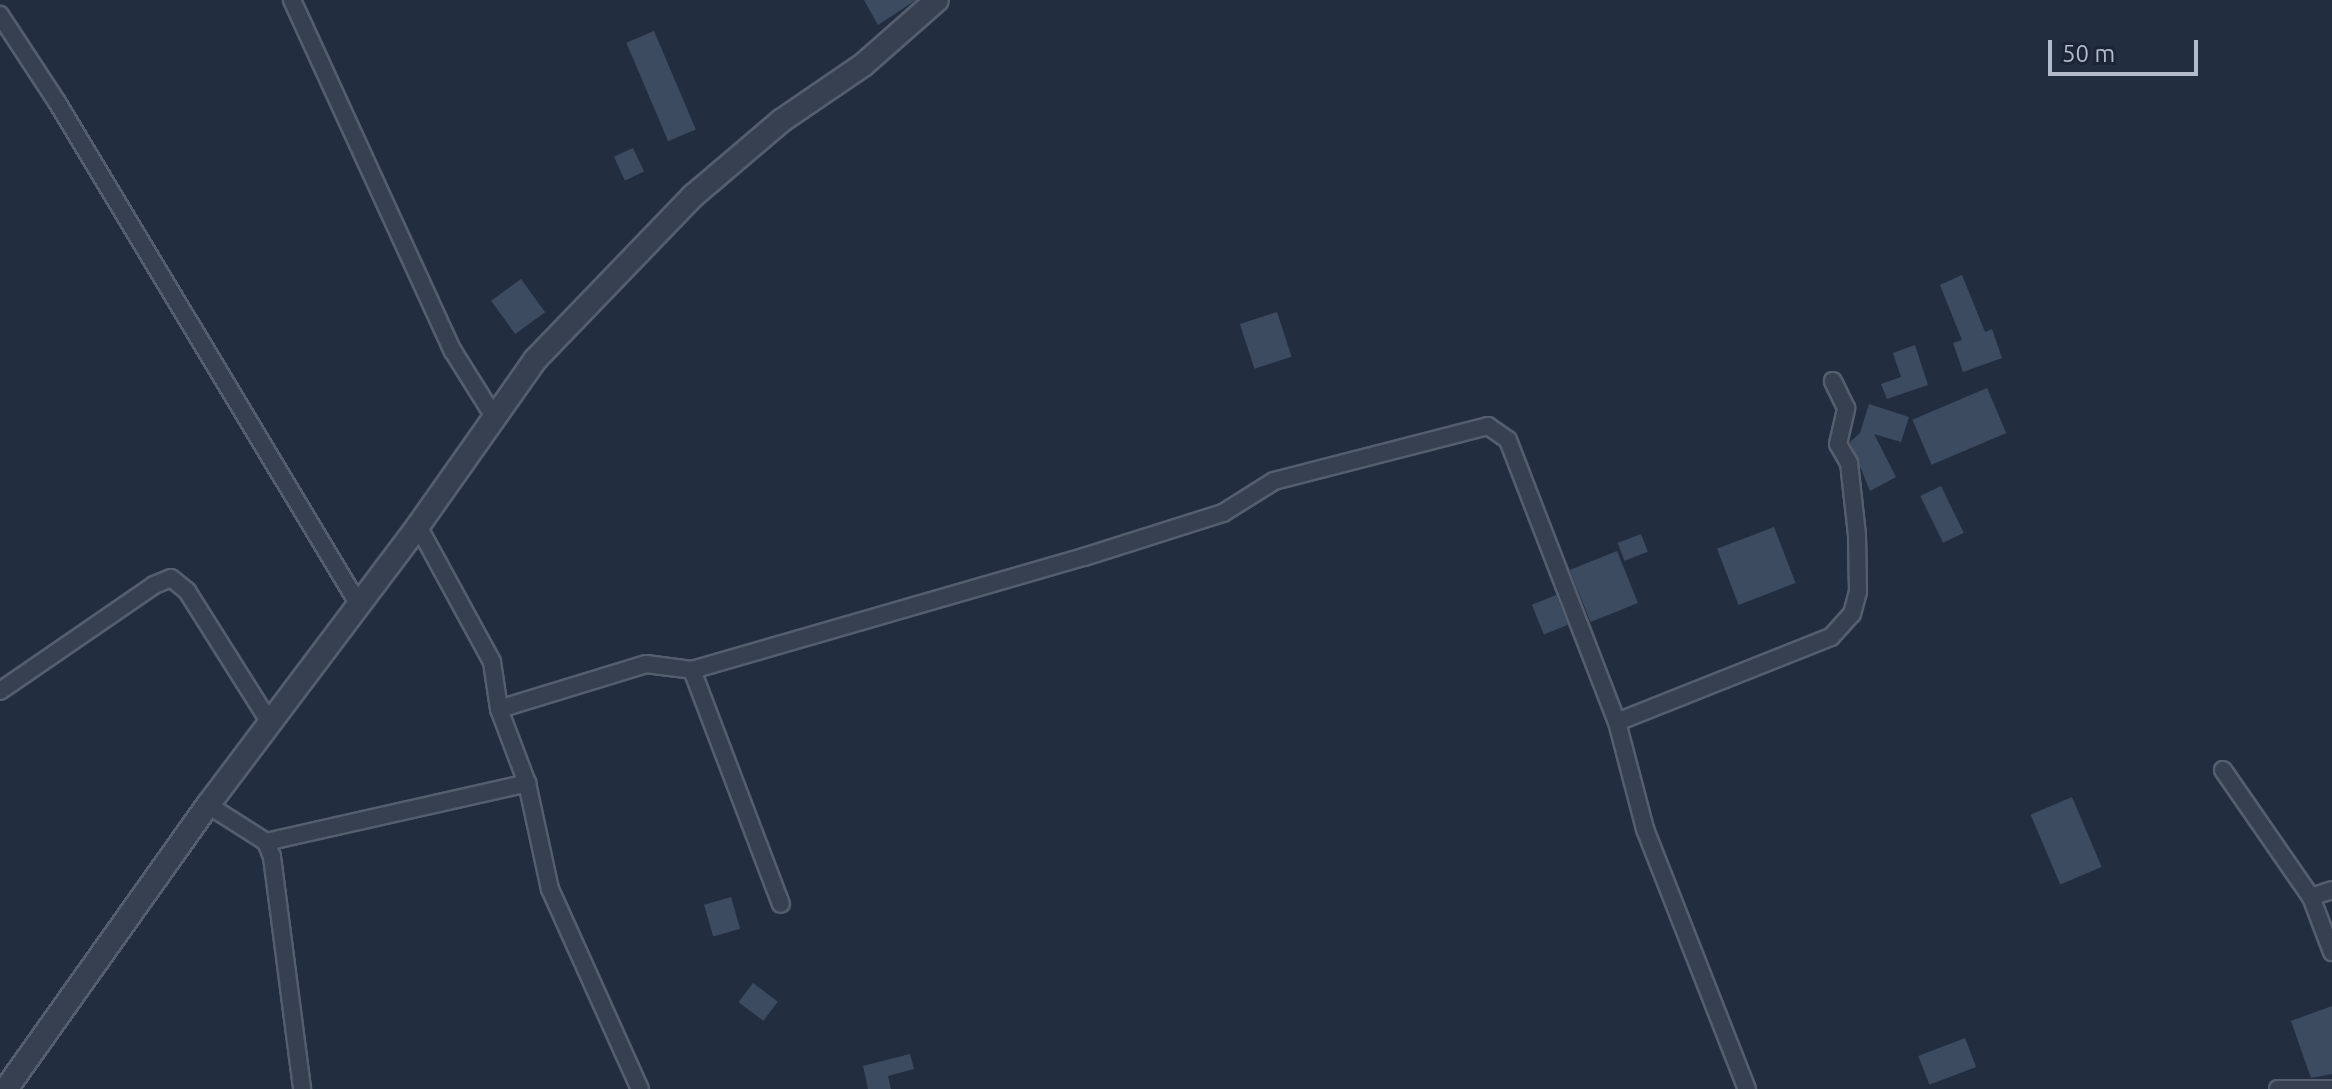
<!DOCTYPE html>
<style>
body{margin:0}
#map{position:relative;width:2332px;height:1089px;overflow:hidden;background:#222e40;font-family:Ubuntu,sans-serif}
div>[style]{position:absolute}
.building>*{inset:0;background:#3d4b60;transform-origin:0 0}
.roads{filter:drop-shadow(2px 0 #545e6e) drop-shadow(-2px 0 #545e6e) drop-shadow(0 2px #545e6e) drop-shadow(0 -2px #545e6e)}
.minor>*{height:16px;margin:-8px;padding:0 8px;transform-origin:8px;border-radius:8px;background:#364050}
.tertiary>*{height:22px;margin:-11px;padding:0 11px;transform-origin:11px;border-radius:11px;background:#364050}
span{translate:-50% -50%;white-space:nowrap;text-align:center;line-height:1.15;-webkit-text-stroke:7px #1b2535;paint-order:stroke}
.scale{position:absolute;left:2048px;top:40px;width:150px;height:36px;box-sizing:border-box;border:4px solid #b2bbcb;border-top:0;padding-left:10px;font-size:24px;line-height:28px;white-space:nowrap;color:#b2bbcb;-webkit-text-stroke:6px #1b2535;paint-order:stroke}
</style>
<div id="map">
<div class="building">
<div style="clip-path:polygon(864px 0,916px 0,878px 25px)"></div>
<div style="left:654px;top:31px;width:107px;height:30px;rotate:67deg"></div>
<div style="left:633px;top:148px;width:26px;height:21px;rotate:65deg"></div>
<div style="clip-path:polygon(1962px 275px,1985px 332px,1992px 329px,2002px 358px,1963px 372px,1953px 343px,1962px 340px,1940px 285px)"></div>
<div style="left:521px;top:279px;width:41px;height:37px;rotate:54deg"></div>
<div style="left:1277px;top:312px;width:47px;height:39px;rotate:72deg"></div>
<div style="clip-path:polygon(1915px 345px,1928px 385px,1887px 399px,1881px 384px,1901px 377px,1893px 353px)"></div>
<div style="left:1987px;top:388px;width:49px;height:81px;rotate:67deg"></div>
<div style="clip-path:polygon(1869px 404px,1909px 417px,1901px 442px,1874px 434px,1896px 477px,1870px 491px,1850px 442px,1860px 433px)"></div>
<div style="left:1941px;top:486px;width:52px;height:23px;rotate:64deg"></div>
<div style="left:1774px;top:527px;width:60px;height:61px;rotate:69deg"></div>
<div style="left:1641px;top:534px;width:19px;height:25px;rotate:69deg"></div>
<div style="left:1617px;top:551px;width:56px;height:51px;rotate:68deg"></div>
<div style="left:1556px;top:595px;width:32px;height:26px;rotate:68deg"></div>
<div style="left:2072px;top:797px;width:76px;height:45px;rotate:67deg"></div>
<div style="left:731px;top:897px;width:33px;height:28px;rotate:74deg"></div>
<div style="left:753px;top:983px;width:31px;height:24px;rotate:37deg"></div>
<div style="clip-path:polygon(2332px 1006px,2332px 1074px,2311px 1078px,2291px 1021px)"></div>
<div style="left:1965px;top:1038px;width:31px;height:50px;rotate:69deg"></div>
<div style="clip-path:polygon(910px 1054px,914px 1069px,888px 1076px,891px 1089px,868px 1089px,863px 1066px)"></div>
</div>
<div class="roads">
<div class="minor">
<div style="left:292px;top:0;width:386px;rotate:65.4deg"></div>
<div style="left:453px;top:351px;width:75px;rotate:58deg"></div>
<div style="left:0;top:15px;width:104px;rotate:56.8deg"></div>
<div style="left:57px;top:102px;width:587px;rotate:59.02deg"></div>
<div style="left:418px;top:526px;width:155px;rotate:61.4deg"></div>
<div style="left:492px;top:662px;width:48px;rotate:81.5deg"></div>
<div style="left:499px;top:709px;width:79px;rotate:69.3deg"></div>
<div style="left:527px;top:783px;width:108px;rotate:77.8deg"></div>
<div style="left:550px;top:889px;width:219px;rotate:65.8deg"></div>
<div style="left:692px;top:670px;width:250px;rotate:69.2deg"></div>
<div style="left:0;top:691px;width:187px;rotate:-34.5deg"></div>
<div style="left:154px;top:585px;width:18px;rotate:-22deg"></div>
<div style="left:171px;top:578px;width:21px;rotate:39deg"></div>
<div style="left:187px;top:591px;width:156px;rotate:57.8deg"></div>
<div style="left:499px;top:709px;width:154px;rotate:-17deg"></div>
<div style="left:646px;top:664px;width:46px;rotate:7.4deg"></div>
<div style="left:692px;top:670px;width:408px;rotate:-16.1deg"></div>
<div style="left:1084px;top:557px;width:146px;rotate:-17.6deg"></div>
<div style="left:1223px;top:513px;width:60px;rotate:-32.1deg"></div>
<div style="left:1274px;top:481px;width:221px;rotate:-14.4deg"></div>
<div style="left:1488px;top:426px;width:24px;rotate:35deg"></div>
<div style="left:1508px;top:440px;width:302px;rotate:68.9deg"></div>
<div style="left:1617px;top:722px;width:111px;rotate:75.3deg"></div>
<div style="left:1645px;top:829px;width:279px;rotate:68.6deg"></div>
<div style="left:1617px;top:722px;width:230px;rotate:-21.7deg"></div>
<div style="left:1831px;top:637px;width:31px;rotate:-48deg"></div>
<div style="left:1852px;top:614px;width:23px;rotate:-75deg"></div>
<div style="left:1858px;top:592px;width:57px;rotate:-91deg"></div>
<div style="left:1857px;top:535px;width:72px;rotate:-96.3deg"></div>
<div style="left:1849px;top:463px;width:22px;rotate:-120deg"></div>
<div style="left:1838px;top:444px;width:37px;rotate:-77deg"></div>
<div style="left:1846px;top:408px;width:30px;rotate:-116deg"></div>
<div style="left:2223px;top:770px;width:155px;rotate:55.3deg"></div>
<div style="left:2311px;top:897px;width:59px;rotate:69.1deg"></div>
<div style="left:208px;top:805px;width:69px;rotate:32.5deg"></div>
<div style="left:266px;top:842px;width:16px;rotate:68deg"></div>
<div style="left:272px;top:857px;width:234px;rotate:82.6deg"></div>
<div style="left:266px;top:842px;width:268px;rotate:-12.7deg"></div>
<div style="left:2311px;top:897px;width:22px;rotate:-18deg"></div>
<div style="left:2278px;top:1089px;width:54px"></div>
</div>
<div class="tertiary">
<div style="left:6px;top:1089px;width:349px;rotate:-54.6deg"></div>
<div style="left:208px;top:805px;width:349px;rotate:-53deg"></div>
<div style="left:418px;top:526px;width:203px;rotate:-54.8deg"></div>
<div style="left:535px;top:360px;width:228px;rotate:-46.1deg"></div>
<div style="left:693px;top:196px;width:116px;rotate:-40.4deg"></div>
<div style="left:781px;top:121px;width:99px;rotate:-34.3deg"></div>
<div style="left:863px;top:65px;width:98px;rotate:-41.3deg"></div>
</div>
</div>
<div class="scale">50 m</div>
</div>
